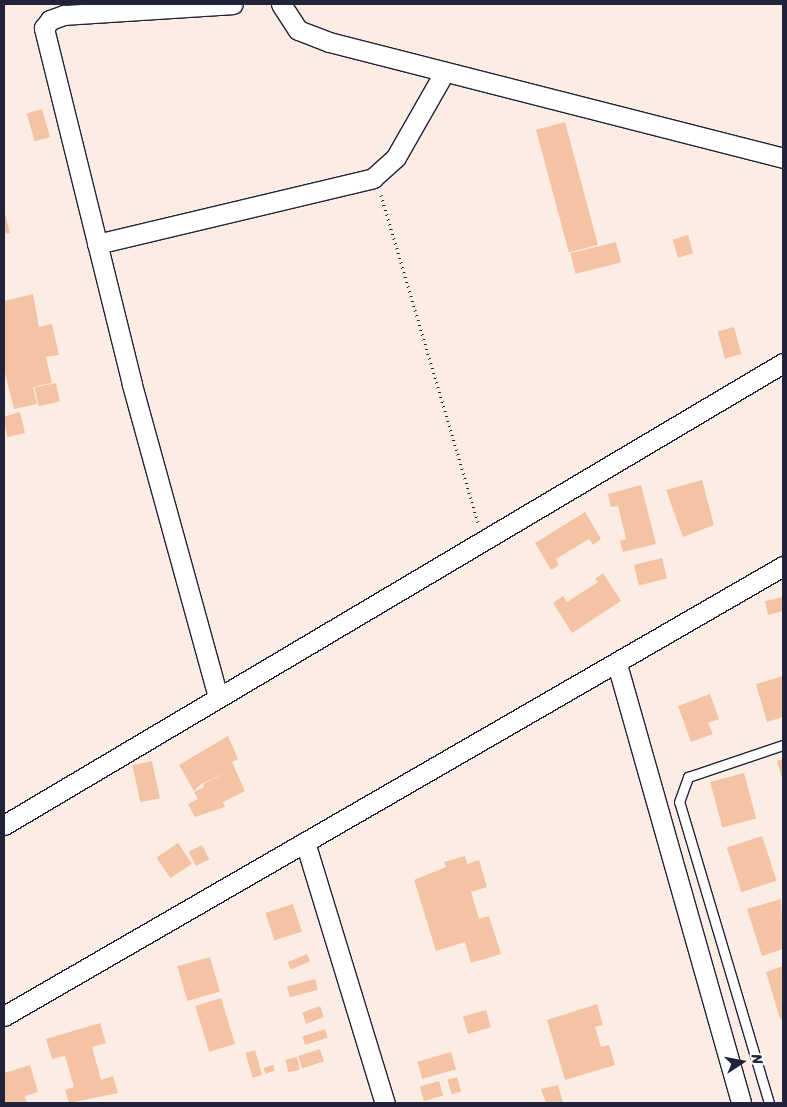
<!DOCTYPE html>
<style>
body{margin:0}
#map{position:relative;width:787px;height:1107px;overflow:hidden;background:#fbede3;font-family:Sriracha,sans-serif}
div>[style]{position:absolute}
.building>*{inset:0;background:#f3c3a3;transform-origin:0 0}
.path>*{height:3px;margin-top:-1.5px;transform-origin:0;background:repeating-linear-gradient(90deg,#22223b 0 1px,transparent 0 5px)}
.roads{filter:drop-shadow(1px 0 #22223b) drop-shadow(-1px 0 #22223b) drop-shadow(0 1px #22223b) drop-shadow(0 -1px #22223b)}
.lane>*{height:9px;margin:-4.5px;padding:0 4.5px;transform-origin:4.5px;border-radius:4.5px;background:#fff}
.street>*{height:19px;margin:-9.5px;padding:0 9.5px;transform-origin:9.5px;border-radius:9.5px;background:#fff}
span{translate:-50% -50%;white-space:nowrap;text-align:center;line-height:1.15;-webkit-text-stroke:4.5px #fff;paint-order:stroke}
.frame{position:absolute;inset:0;border:5px solid #22223b;pointer-events:none}
.north{position:absolute;left:717px;top:1037px;width:50px;height:50px;-webkit-text-stroke:4px #fff;paint-order:stroke;rotate:79deg;font-size:14px;font-weight:700;line-height:20px;text-align:center;color:#22223b}
.north::after{content:'';display:block;margin:auto;width:18px;height:22px;background:#22223b;clip-path:polygon(50% 0,100% 100%,50% 72%,0 100%)}
</style>
<div id="map">
<div class="building">
<div style="left:42px;top:109px;width:29px;height:16px;rotate:74deg"></div>
<div style="left:565px;top:122px;width:127px;height:30px;rotate:75deg"></div>
<div style="clip-path:polygon(4px 210px,10px 233px,4px 234px)"></div>
<div style="left:688px;top:235px;width:19px;height:16px;rotate:74deg"></div>
<div style="left:616px;top:242px;width:21px;height:47px;rotate:76deg"></div>
<div style="clip-path:polygon(33px 294px,39px 327px,52px 324px,59px 355px,46px 357px,52px 383px,33px 387px,37px 404px,14px 409px,4px 369px,4px 301px)"></div>
<div style="left:734px;top:327px;width:28px;height:17px;rotate:75deg"></div>
<div style="left:56px;top:383px;width:19px;height:22px;rotate:78deg"></div>
<div style="clip-path:polygon(20px 412px,25px 433px,7px 437px,4px 417px)"></div>
<div style="clip-path:polygon(702px 480px,714px 525px,683px 537px,666px 490px)"></div>
<div style="clip-path:polygon(641px 485px,656px 544px,623px 552px,620px 541px,626px 539px,618px 506px,611px 507px,608px 494px)"></div>
<div style="clip-path:polygon(585px 512px,601px 539px,593px 545px,589px 539px,556px 559px,559px 565px,551px 570px,535px 543px)"></div>
<div style="left:662px;top:558px;width:21px;height:29px;rotate:76deg"></div>
<div style="clip-path:polygon(603px 573px,621px 601px,572px 633px,553px 603px,563px 596px,567px 602px,598px 582px,595px 579px)"></div>
<div style="clip-path:polygon(783px 597px,783px 611px,768px 615px,765px 601px)"></div>
<div style="clip-path:polygon(783px 676px,783px 717px,767px 722px,756px 684px)"></div>
<div style="clip-path:polygon(710px 694px,719px 719px,708px 723px,713px 734px,691px 742px,678px 706px)"></div>
<div style="clip-path:polygon(228px 736px,238px 759px,232px 762px,245px 791px,223px 802px,225px 807px,195px 817px,188px 804px,198px 799px,194px 792px,204px 787px,203px 784px,230px 771px,201px 784px,194px 791px,179px 765px)"></div>
<div style="clip-path:polygon(783px 759px,783px 781px,777px 761px)"></div>
<div style="left:152px;top:761px;width:38px;height:20px;rotate:78deg"></div>
<div style="left:744px;top:773px;width:47px;height:35px;rotate:75deg"></div>
<div style="left:762px;top:836px;width:47px;height:37px;rotate:72deg"></div>
<div style="left:178px;top:843px;width:25px;height:26px;rotate:56deg"></div>
<div style="left:202px;top:845px;width:16px;height:15px;rotate:63deg"></div>
<div style="clip-path:polygon(465px 856px,467px 864px,479px 860px,487px 887px,471px 892px,479px 919px,489px 916px,501px 954px,471px 963px,465px 942px,436px 951px,414px 880px,446px 867px,444px 862px)"></div>
<div style="clip-path:polygon(781px 899px,783px 949px,762px 956px,747px 909px)"></div>
<div style="left:293px;top:904px;width:29px;height:29px;rotate:72deg"></div>
<div style="left:307px;top:954px;width:8px;height:21px;rotate:67deg"></div>
<div style="left:210px;top:957px;width:36px;height:34px;rotate:74deg"></div>
<div style="clip-path:polygon(783px 966px,783px 1018px,780px 1019px,766px 972px)"></div>
<div style="left:315px;top:979px;width:11px;height:29px;rotate:75deg"></div>
<div style="left:221px;top:998px;width:48px;height:27px;rotate:73deg"></div>
<div style="clip-path:polygon(597px 1004px,603px 1025px,595px 1027px,601px 1047px,609px 1045px,615px 1065px,565px 1080px,547px 1020px)"></div>
<div style="left:320px;top:1006px;width:12px;height:19px;rotate:70deg"></div>
<div style="left:486px;top:1010px;width:18px;height:24px;rotate:74deg"></div>
<div style="clip-path:polygon(100px 1023px,106px 1043px,92px 1047px,101px 1080px,113px 1076px,118px 1093px,69px 1103px,65px 1090px,74px 1087px,65px 1056px,52px 1059px,46px 1039px)"></div>
<div style="left:325px;top:1029px;width:9px;height:24px;rotate:72deg"></div>
<div style="left:320px;top:1049px;width:13px;height:23px;rotate:72deg"></div>
<div style="left:255px;top:1050px;width:26px;height:10px;rotate:74deg"></div>
<div style="left:451px;top:1052px;width:18px;height:35px;rotate:74deg"></div>
<div style="left:297px;top:1057px;width:13px;height:12px;rotate:77deg"></div>
<div style="clip-path:polygon(30px 1065px,38px 1092px,25px 1096px,27px 1103px,4px 1103px,4px 1073px)"></div>
<div style="left:273px;top:1065px;width:6px;height:10px;rotate:72deg"></div>
<div style="left:457px;top:1077px;width:15px;height:10px;rotate:74deg"></div>
<div style="left:439px;top:1081px;width:15px;height:20px;rotate:74deg"></div>
<div style="clip-path:polygon(558px 1085px,563px 1103px,546px 1103px,541px 1089px)"></div>
</div>
<div class="path">
<div style="left:381px;top:195px;width:341px;rotate:73.5deg"></div>
</div>
<div class="roads">
<div class="lane">
<div style="left:769px;top:1103px;width:314px;rotate:-106.6deg"></div>
<div style="left:679px;top:802px;width:27px;rotate:-70deg"></div>
<div style="left:688px;top:777px;width:100px;rotate:-18.6deg"></div>
</div>
<div class="street">
<div style="left:281px;top:4px;width:31px;rotate:57deg"></div>
<div style="left:298px;top:30px;width:33px;rotate:21deg"></div>
<div style="left:329px;top:42px;width:469px;rotate:14.3deg"></div>
<div style="left:97px;top:244px;width:284px;rotate:-13.4deg"></div>
<div style="left:373px;top:178px;width:31px;rotate:-42deg"></div>
<div style="left:396px;top:157px;width:97px;rotate:-60.3deg"></div>
<div style="left:617px;top:664px;width:456px;rotate:74.2deg"></div>
<div style="left:218px;top:697px;width:325px;rotate:-105.4deg"></div>
<div style="left:132px;top:384px;width:367px;rotate:-103.9deg"></div>
<div style="left:44px;top:28px;width:10px;rotate:-53deg"></div>
<div style="left:50px;top:20px;width:15px;rotate:-20deg"></div>
<div style="left:64px;top:15px;width:169px;rotate:-3.7deg"></div>
<div style="left:4px;top:825px;width:906px;rotate:-30.67deg"></div>
<div style="left:305px;top:842px;width:273px;rotate:73deg"></div>
<div style="left:4px;top:1016px;width:900px;rotate:-30.01deg"></div>
</div>
</div>
<div class="frame"></div>
<div class="north">N</div>
</div>
